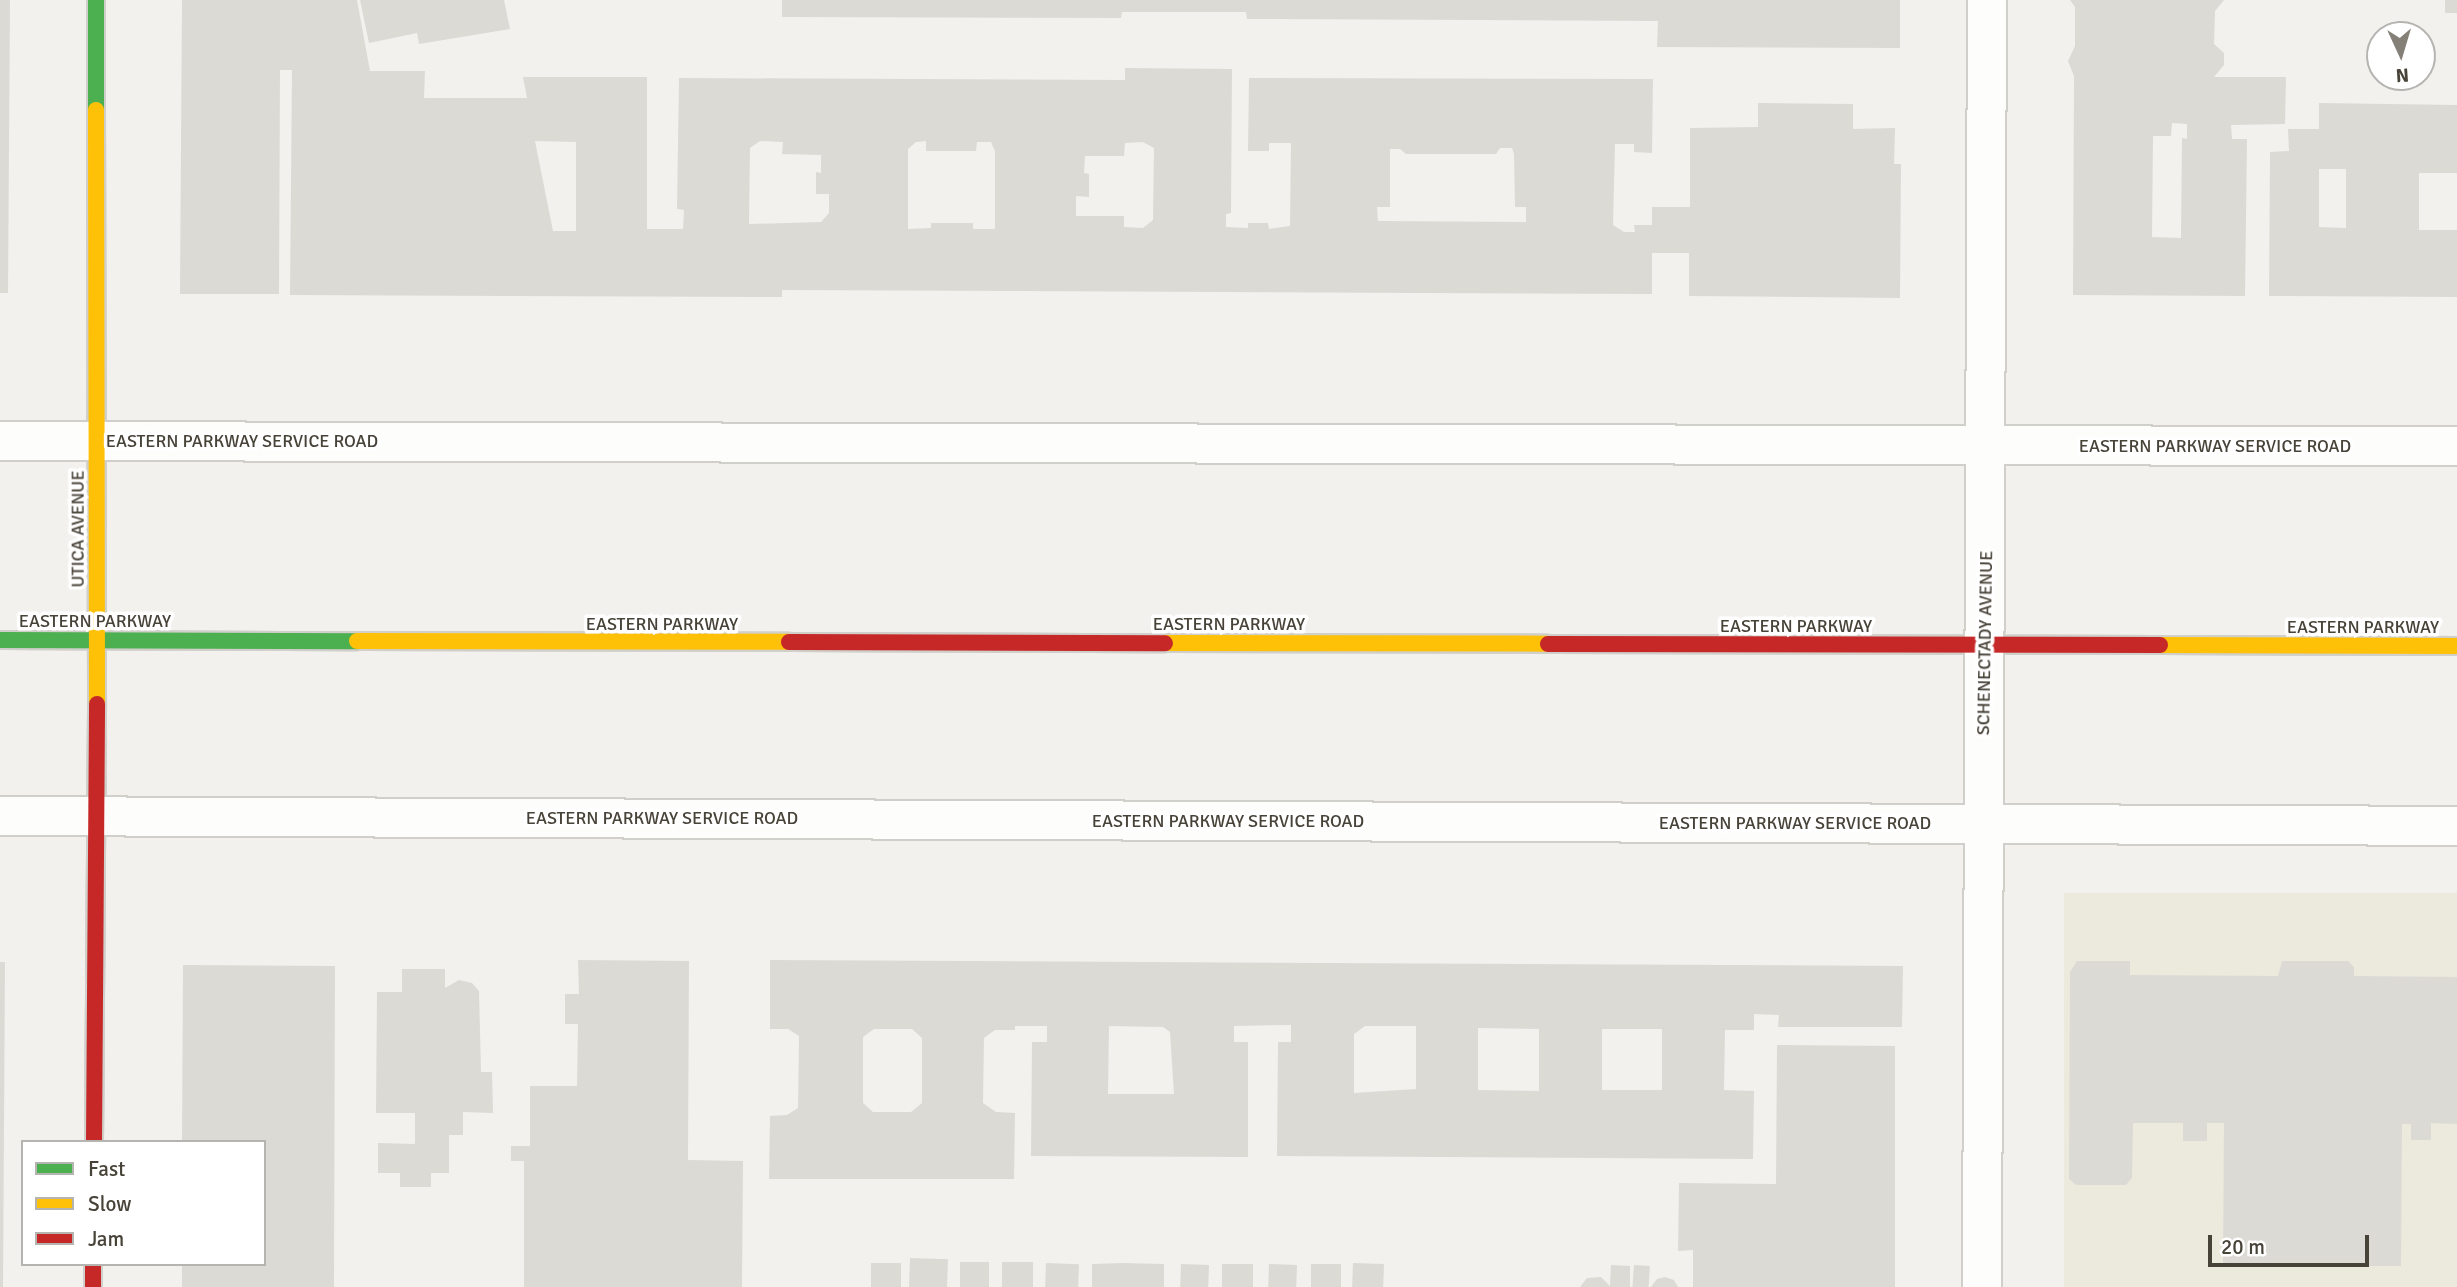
<!DOCTYPE html>
<style>
body{margin:0}
#map{position:relative;width:2457px;height:1287px;overflow:hidden;background:#f2f1ed;font-family:Signika,sans-serif}
div>[style]{position:absolute}
.education>*{inset:0;background:#ece9dd;transform-origin:0 0}
.building>*{inset:0;background:#dcdad5;transform-origin:0 0}
.roads{filter:drop-shadow(2px 0 #d0cfca) drop-shadow(-2px 0 #d0cfca) drop-shadow(0 2px #d0cfca) drop-shadow(0 -2px #d0cfca)}
.street>*{height:38px;margin:-19px;padding:0 19px;transform-origin:19px;border-radius:19px;background:#fdfdfc}
.fast>*{height:16px;margin:-8px;padding:0 8px;transform-origin:8px;border-radius:8px;background:#4caf50}
.slow>*{height:16px;margin:-8px;padding:0 8px;transform-origin:8px;border-radius:8px;background:#ffc107}
.jam>*{height:16px;margin:-8px;padding:0 8px;transform-origin:8px;border-radius:8px;background:#c62828}
span{translate:-50% -50%;white-space:nowrap;text-align:center;line-height:1.15;-webkit-text-stroke:7px #fff;paint-order:stroke}
.street-label{font-size:18px;color:#484339}
.legend{position:absolute;left:21px;top:1140px;width:245px;height:126px;box-sizing:border-box;background:#fff;border:2px solid #b6b4b0;margin:0;padding:9px 12px;list-style:none;font-size:21px;color:#484339}
.legend li{display:flex;align-items:center;gap:14px;height:35px}
.legend b{width:35px;border:2px solid #b6b4b0}
.north{position:absolute;left:2366px;top:21px;width:70px;height:70px;box-sizing:border-box;background:#fff;border:2px solid #b6b4b0;border-radius:50%;rotate:176deg;font-size:19px;font-weight:700;line-height:28px;text-align:center;color:#484339}
.north::after{content:'';display:block;margin:auto;width:24px;height:32px;background:#848078;clip-path:polygon(50% 0,100% 100%,50% 72%,0 100%)}
.scale{position:absolute;left:2208px;top:1235px;width:161px;height:32px;box-sizing:border-box;border:4px solid #484339;border-top:0;padding-left:9px;font-size:21px;line-height:24px;white-space:nowrap;color:#484339;-webkit-text-stroke:5px #fff;paint-order:stroke}
</style>
<div id="map">
<div class="education">
<div style="left:2457px;top:893px;width:394px;height:393px;rotate:90deg"></div>
</div>
<div class="building">
<div style="clip-path:polygon(0 0,10px 0,8px 293px,0 293px)"></div>
<div style="clip-path:polygon(evenodd,182px 0,357px 0,370px 71px,425px 71px,424px 98px,527px 98px,523px 77px,647px 77px,647px 229px,683px 229px,684px 210px,677px 209px,679px 78px,1125px 80px,1125px 68px,1232px 69px,1231px 213px,1226px 214px,1226px 227px,1248px 228px,1248px 223px,1268px 223px,1269px 229px,1290px 226px,1291px 143px,1269px 143px,1269px 151px,1248px 151px,1249px 78px,1653px 79px,1652px 153px,1634px 152px,1634px 144px,1615px 144px,1613px 225px,1624px 232px,1635px 232px,1634px 225px,1652px 225px,1652px 207px,1690px 207px,1690px 128px,1758px 127px,1758px 103px,1853px 104px,1853px 129px,1895px 128px,1894px 164px,1901px 164px,1900px 298px,1689px 296px,1689px 253px,1652px 253px,1652px 294px,782px 290px,782px 297px,290px 295px,292px 70px,280px 70px,279px 294px,180px 294px,182px 0,535px 141px,576px 142px,576px 231px,553px 231px,535px 141px,182px 0,760px 141px,783px 142px,782px 154px,821px 155px,821px 173px,816px 172px,816px 194px,829px 194px,829px 213px,821px 222px,749px 224px,750px 148px,760px 141px,182px 0,926px 141px,926px 151px,976px 151px,977px 142px,991px 142px,995px 151px,995px 229px,973px 229px,973px 223px,931px 223px,931px 228px,908px 229px,908px 149px,916px 142px,926px 141px,182px 0,1143px 142px,1154px 148px,1153px 220px,1143px 228px,1124px 227px,1124px 216px,1076px 216px,1076px 196px,1089px 197px,1089px 174px,1084px 173px,1085px 156px,1124px 156px,1125px 143px,1143px 142px,182px 0,1500px 148px,1512px 148px,1514px 154px,1515px 207px,1526px 207px,1526px 222px,1378px 221px,1377px 207px,1390px 207px,1390px 149px,1400px 149px,1406px 154px,1496px 154px,1500px 148px)"></div>
<div style="clip-path:polygon(360px 0,504px 0,510px 29px,419px 44px,417px 33px,369px 43px)"></div>
<div style="clip-path:polygon(782px 0,1900px 0,1900px 48px,1657px 47px,1658px 21px,1247px 19px,1246px 12px,1122px 12px,1121px 18px,782px 17px)"></div>
<div style="clip-path:polygon(evenodd,2070px 0,2224px 0,2215px 11px,2214px 44px,2224px 53px,2224px 65px,2214px 77px,2286px 77px,2285px 124px,2231px 125px,2232px 139px,2247px 139px,2245px 296px,2073px 295px,2074px 76px,2068px 61px,2075px 46px,2075px 7px,2070px 0,2172px 123px,2187px 124px,2187px 139px,2182px 138px,2181px 238px,2152px 237px,2153px 136px,2171px 136px,2172px 123px)"></div>
<div style="left:2445px;top:0;width:12px;height:13px"></div>
<div style="clip-path:polygon(evenodd,2319px 103px,2457px 105px,2457px 173px,2419px 173px,2419px 230px,2457px 230px,2457px 297px,2269px 296px,2270px 152px,2289px 151px,2288px 129px,2319px 129px,2319px 103px,2319px 169px,2346px 169px,2346px 228px,2319px 227px,2319px 169px)"></div>
<div style="clip-path:polygon(578px 960px,689px 961px,688px 1160px,743px 1161px,742px 1287px,524px 1287px,524px 1161px,511px 1161px,511px 1146px,530px 1146px,530px 1086px,577px 1086px,578px 1024px,565px 1024px,565px 994px,579px 994px)"></div>
<div style="clip-path:polygon(evenodd,770px 960px,1903px 966px,1902px 1027px,1778px 1027px,1779px 1015px,1754px 1014px,1754px 1030px,1725px 1030px,1724px 1090px,1754px 1091px,1753px 1159px,1277px 1156px,1278px 1042px,1291px 1042px,1291px 1025px,1234px 1026px,1234px 1042px,1248px 1042px,1248px 1157px,1031px 1156px,1032px 1042px,1047px 1042px,1047px 1026px,1015px 1026px,1015px 1030px,995px 1030px,984px 1038px,983px 1103px,996px 1112px,1015px 1113px,1014px 1179px,769px 1179px,770px 1116px,787px 1115px,798px 1108px,799px 1036px,788px 1029px,770px 1029px,770px 960px,1109px 1026px,1163px 1027px,1170px 1032px,1174px 1094px,1108px 1094px,1109px 1026px,770px 960px,1365px 1026px,1416px 1026px,1416px 1089px,1354px 1093px,1354px 1034px,1365px 1026px,770px 960px,1478px 1028px,1539px 1029px,1539px 1091px,1478px 1090px,1478px 1028px,770px 960px,874px 1029px,912px 1029px,922px 1038px,922px 1103px,911px 1112px,873px 1112px,863px 1103px,863px 1037px,874px 1029px,770px 960px,1602px 1029px,1662px 1029px,1662px 1090px,1602px 1090px,1602px 1029px)"></div>
<div style="clip-path:polygon(2077px 961px,2130px 961px,2130px 975px,2278px 976px,2282px 961px,2348px 961px,2354px 967px,2354px 976px,2457px 977px,2457px 1124px,2431px 1123px,2431px 1140px,2411px 1140px,2411px 1124px,2402px 1124px,2401px 1266px,2223px 1266px,2224px 1123px,2207px 1123px,2207px 1141px,2183px 1141px,2183px 1123px,2133px 1123px,2132px 1178px,2126px 1185px,2076px 1185px,2069px 1179px,2070px 972px)"></div>
<div style="clip-path:polygon(0 962px,5px 962px,3px 1287px,0 1287px)"></div>
<div style="clip-path:polygon(183px 965px,335px 966px,334px 1287px,182px 1287px,182px 1264px,264px 1264px,264px 1142px,182px 1142px)"></div>
<div style="clip-path:polygon(402px 969px,445px 969px,445px 988px,459px 980px,472px 983px,479px 991px,481px 1072px,492px 1072px,493px 1113px,463px 1112px,463px 1135px,449px 1135px,449px 1173px,431px 1173px,431px 1187px,400px 1187px,400px 1173px,378px 1173px,378px 1143px,415px 1144px,415px 1113px,376px 1113px,377px 992px,402px 992px)"></div>
<div style="clip-path:polygon(1777px 1045px,1895px 1046px,1895px 1287px,1693px 1287px,1693px 1250px,1678px 1251px,1679px 1183px,1776px 1184px)"></div>
<div style="left:910px;top:1258px;width:38px;height:29px;rotate:2deg"></div>
<div style="left:960px;top:1262px;width:29px;height:25px"></div>
<div style="left:1033px;top:1262px;width:25px;height:31px;rotate:90deg"></div>
<div style="left:871px;top:1263px;width:30px;height:24px"></div>
<div style="left:1046px;top:1263px;width:33px;height:24px;rotate:2deg"></div>
<div style="clip-path:polygon(1122px 1263px,1164px 1264px,1164px 1287px,1092px 1287px,1092px 1264px)"></div>
<div style="left:1353px;top:1263px;width:31px;height:24px;rotate:2deg"></div>
<div style="left:1181px;top:1264px;width:28px;height:23px;rotate:2deg"></div>
<div style="left:1222px;top:1264px;width:31px;height:23px"></div>
<div style="left:1269px;top:1264px;width:28px;height:23px;rotate:2deg"></div>
<div style="left:1341px;top:1264px;width:23px;height:30px;rotate:90deg"></div>
<div style="clip-path:polygon(1611px 1265px,1630px 1266px,1630px 1287px,1580px 1287px,1587px 1278px,1601px 1277px,1610px 1286px)"></div>
<div style="left:1634px;top:1265px;width:16px;height:22px;rotate:4deg"></div>
<div style="clip-path:polygon(1665px 1277px,1674px 1280px,1678px 1287px,1651px 1287px,1657px 1279px)"></div>
</div>
<div class="roads">
<div class="street">
<div style="left:0;top:441px;width:2457px;rotate:0.12deg"></div>
<div style="left:0;top:816px;width:2457px;rotate:0.23deg"></div>
<div style="left:1982px;top:1287px;width:1287px;rotate:-89.78deg"></div>
</div>
<div class="fast">
<div style="left:96px;top:0;width:110px;rotate:90deg"></div>
<div style="left:0;top:640px;width:357px;rotate:0.2deg"></div>
</div>
<div class="slow">
<div style="left:96px;top:110px;width:594px;rotate:89.9deg"></div>
<div style="left:357px;top:641px;width:432px;rotate:0.1deg"></div>
<div style="left:1165px;top:643px;width:383px;rotate:0.1deg"></div>
<div style="left:2160px;top:645px;width:297px;rotate:0.2deg"></div>
</div>
<div class="jam">
<div style="left:789px;top:642px;width:376px;rotate:0.2deg"></div>
<div style="left:1548px;top:644px;width:612px;rotate:0.09deg"></div>
<div style="left:94px;top:1142px;width:438px;rotate:-89.6deg"></div>
<div style="left:93px;top:1264px;width:23px;rotate:90deg"></div>
</div>
</div>
<div class="street-label">
<span style="left:242px;top:441px">EASTERN PARKWAY SERVICE ROAD</span>
<span style="left:2215px;top:446px">EASTERN PARKWAY SERVICE ROAD</span>
<span style="left:78px;top:529px;rotate:-90deg">UTICA AVENUE</span>
<span style="left:95px;top:621px">EASTERN PARKWAY</span>
<span style="left:662px;top:624px">EASTERN PARKWAY</span>
<span style="left:1229px;top:624px">EASTERN PARKWAY</span>
<span style="left:1796px;top:626px">EASTERN PARKWAY</span>
<span style="left:2363px;top:627px">EASTERN PARKWAY</span>
<span style="left:1985px;top:643px;rotate:-89deg">SCHENECTADY AVENUE</span>
<span style="left:662px;top:818px">EASTERN PARKWAY SERVICE ROAD</span>
<span style="left:1228px;top:821px">EASTERN PARKWAY SERVICE ROAD</span>
<span style="left:1795px;top:823px">EASTERN PARKWAY SERVICE ROAD</span>
</div>
<ul class="legend">
<li><b style="height:9px;background:#4caf50"></b>Fast</li>
<li><b style="height:9px;background:#ffc107"></b>Slow</li>
<li><b style="height:9px;background:#c62828"></b>Jam</li>
</ul>
<div class="north">N</div>
<div class="scale">20 m</div>
</div>
